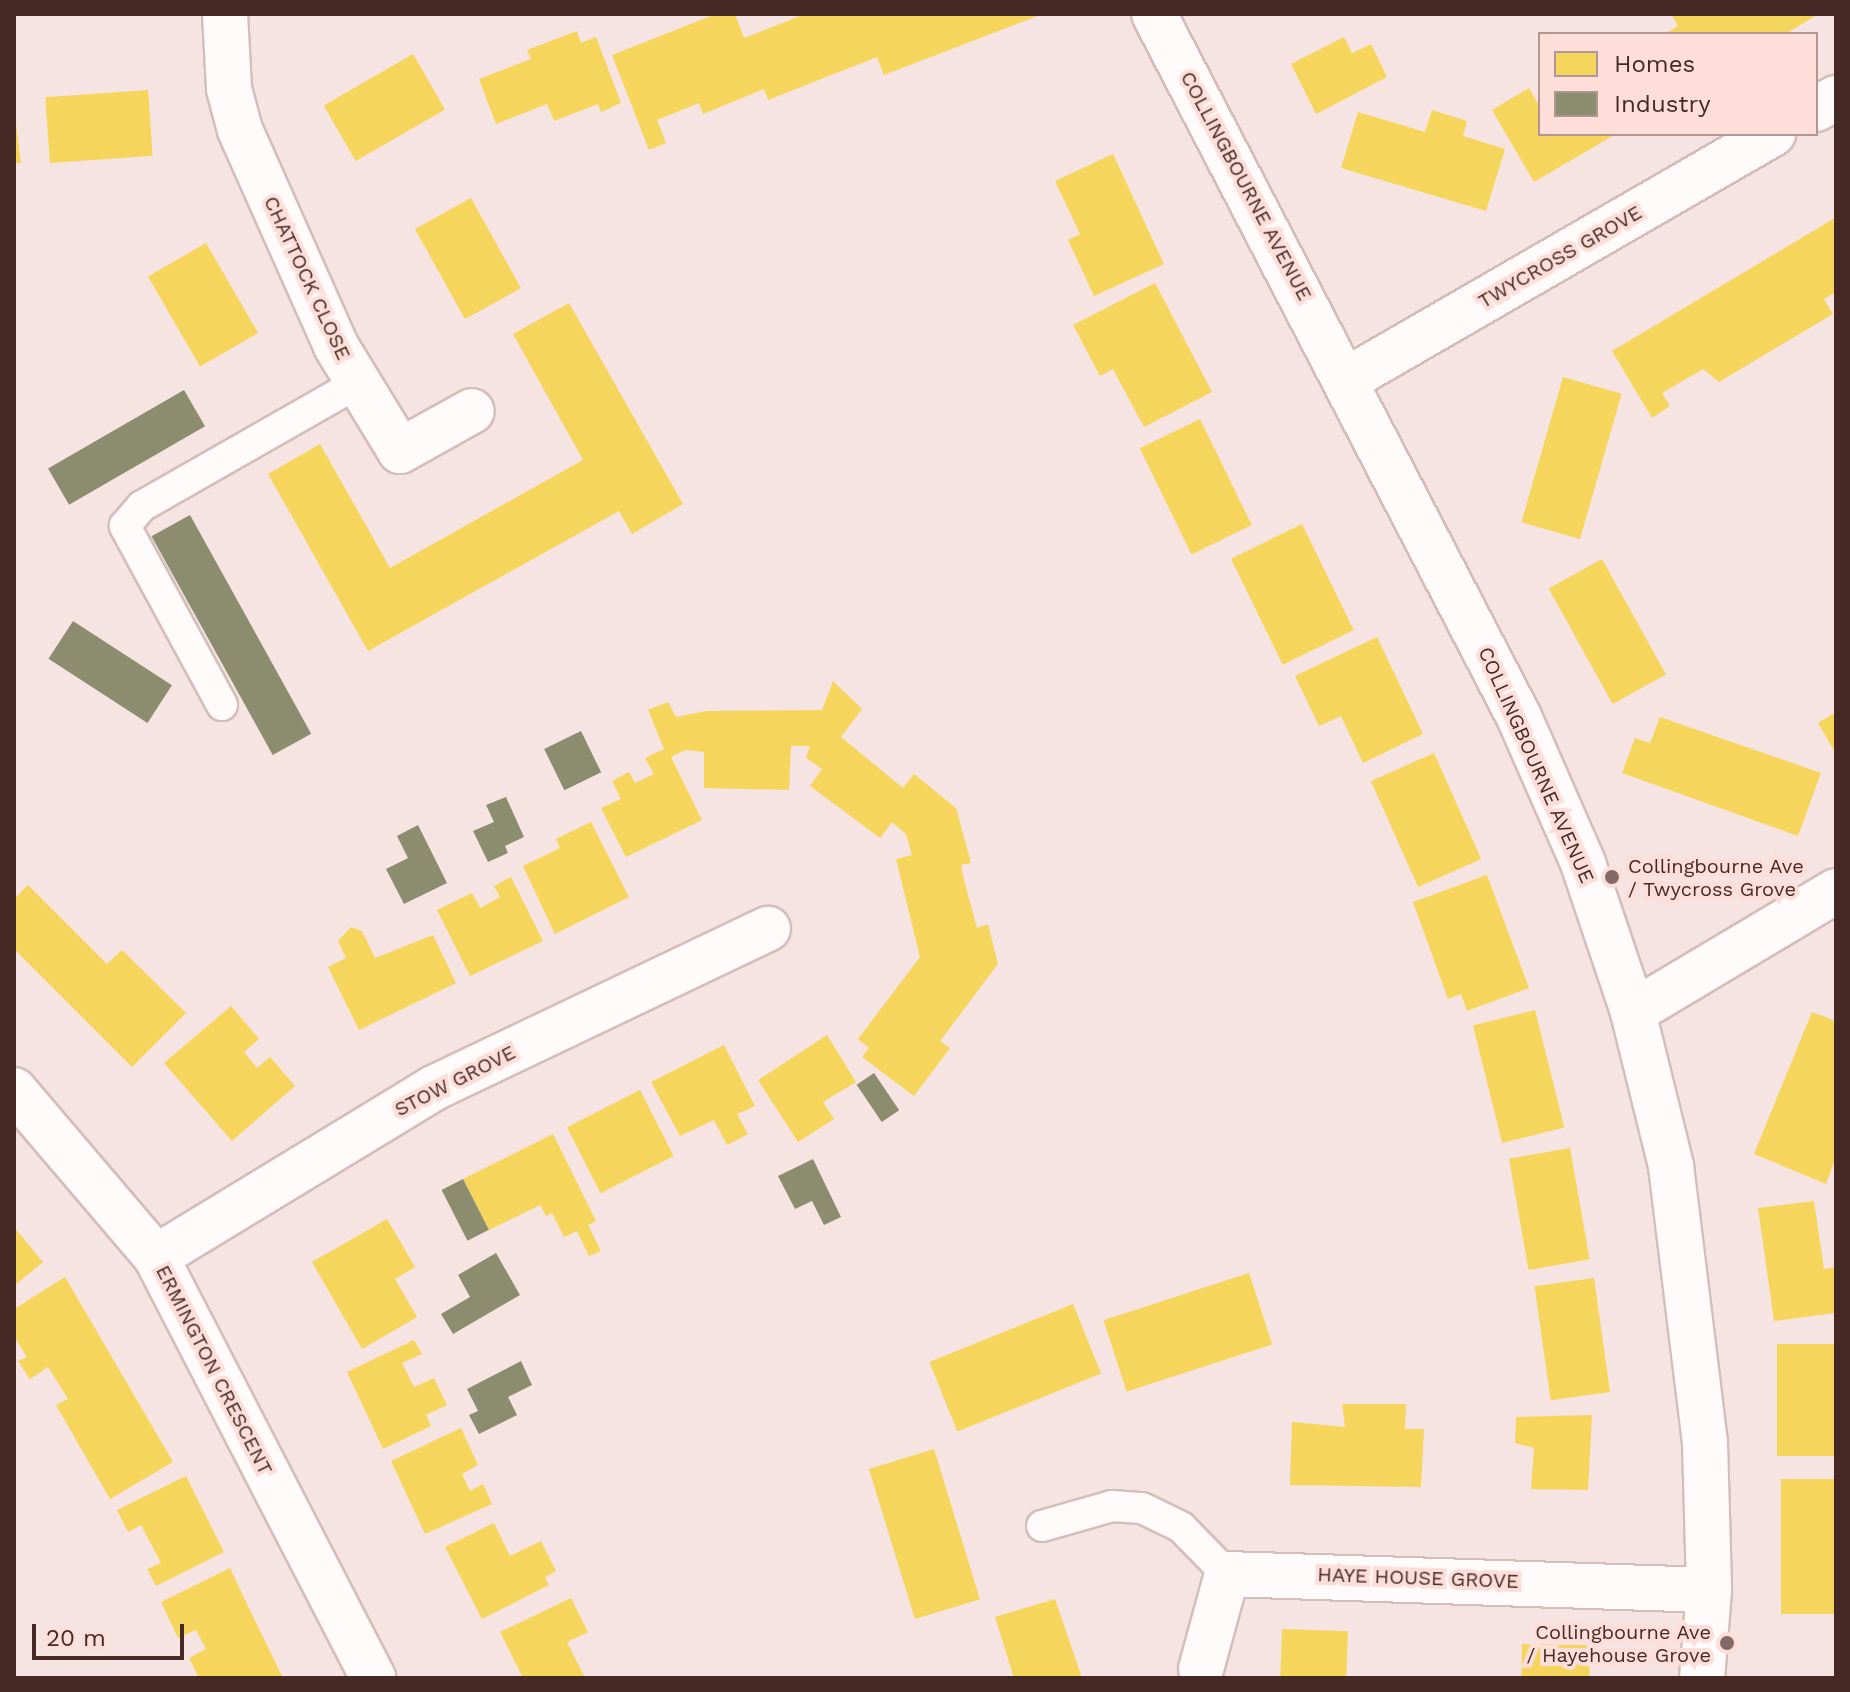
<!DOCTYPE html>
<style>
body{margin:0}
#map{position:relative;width:1850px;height:1692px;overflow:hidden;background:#f5e4e1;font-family:"Work Sans",sans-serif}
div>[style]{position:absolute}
.homes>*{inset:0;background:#f6d55c;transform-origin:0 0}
.industry>*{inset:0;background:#8c8c6e;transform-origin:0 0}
.roads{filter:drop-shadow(2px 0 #d5beba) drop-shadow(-2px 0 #d5beba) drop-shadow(0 2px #d5beba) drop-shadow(0 -2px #d5beba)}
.service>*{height:30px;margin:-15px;padding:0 15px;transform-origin:15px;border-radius:15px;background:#fefbfa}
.minor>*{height:44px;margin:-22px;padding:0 22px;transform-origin:22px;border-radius:22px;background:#fefbfa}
.dots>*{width:22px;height:22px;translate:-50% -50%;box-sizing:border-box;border:4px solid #fdded9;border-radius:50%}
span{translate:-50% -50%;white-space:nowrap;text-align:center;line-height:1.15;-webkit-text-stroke:8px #fdded9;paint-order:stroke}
.street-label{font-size:20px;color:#462924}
.poi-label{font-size:20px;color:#462924}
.left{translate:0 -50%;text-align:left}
.right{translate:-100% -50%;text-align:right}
.frame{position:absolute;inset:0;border:16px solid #462924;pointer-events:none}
.legend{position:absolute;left:1538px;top:32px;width:280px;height:104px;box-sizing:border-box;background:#fdded9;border:2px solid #b49691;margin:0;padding:10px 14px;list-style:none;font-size:24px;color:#462924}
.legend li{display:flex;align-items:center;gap:16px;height:40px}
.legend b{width:40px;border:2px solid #b49691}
.scale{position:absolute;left:32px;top:1624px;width:152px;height:36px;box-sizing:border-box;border:4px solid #462924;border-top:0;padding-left:10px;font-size:24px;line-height:28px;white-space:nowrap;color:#462924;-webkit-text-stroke:6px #fdded9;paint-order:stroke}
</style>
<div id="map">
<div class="homes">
<div style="clip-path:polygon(716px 14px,735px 14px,744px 38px,805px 14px,1043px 14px,884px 75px,877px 57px,768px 100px,764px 89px,703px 114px,699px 103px,657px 120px,666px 143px,649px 150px,612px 55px)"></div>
<div style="clip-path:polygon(1671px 14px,1819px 14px,1785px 34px,1664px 34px,1678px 26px)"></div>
<div style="clip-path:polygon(577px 31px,581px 43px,596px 37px,621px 103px,601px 112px,598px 104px,554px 121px,547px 104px,496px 124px,479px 79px,531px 59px,527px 50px)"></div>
<div style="clip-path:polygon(1344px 37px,1352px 53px,1371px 44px,1387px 77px,1316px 114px,1291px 64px)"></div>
<div style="left:413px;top:54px;width:64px;height:103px;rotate:60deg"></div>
<div style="clip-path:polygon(1529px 88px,1540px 107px,1540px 134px,1616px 134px,1534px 182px,1492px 110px)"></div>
<div style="left:148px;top:90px;width:66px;height:103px;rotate:86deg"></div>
<div style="clip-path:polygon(14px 107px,21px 163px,14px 163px)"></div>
<div style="clip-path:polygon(1432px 110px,1467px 121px,1463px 136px,1505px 149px,1486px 211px,1341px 168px,1358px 112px,1425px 132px)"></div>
<div style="clip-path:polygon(1113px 154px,1164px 264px,1094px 296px,1068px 240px,1080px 234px,1055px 181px)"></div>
<div style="left:471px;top:198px;width:103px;height:64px;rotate:61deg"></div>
<div style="clip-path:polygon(1835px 218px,1836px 292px,1824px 299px,1833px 314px,1719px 382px,1703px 369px,1662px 393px,1670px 406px,1652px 418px,1612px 351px)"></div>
<div style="left:206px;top:243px;width:104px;height:67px;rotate:60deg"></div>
<div style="clip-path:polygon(1155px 283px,1212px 392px,1144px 427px,1113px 369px,1100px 376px,1073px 325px)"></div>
<div style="clip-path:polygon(569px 303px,683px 504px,632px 534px,619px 511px,368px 651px,268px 474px,320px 444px,390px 568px,583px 460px,513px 334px)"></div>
<div style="left:1563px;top:377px;width:61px;height:151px;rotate:16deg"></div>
<div style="left:1200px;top:419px;width:118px;height:67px;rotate:64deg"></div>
<div style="left:1302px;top:524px;width:118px;height:79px;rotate:64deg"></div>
<div style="left:1602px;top:559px;width:132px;height:61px;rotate:61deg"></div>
<div style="clip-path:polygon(1377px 637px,1423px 734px,1363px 763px,1341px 716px,1319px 726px,1295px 676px)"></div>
<div style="clip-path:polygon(833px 681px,862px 709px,841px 737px,903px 788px,914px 774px,956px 808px,971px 863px,961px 865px,965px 884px,977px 928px,988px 924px,998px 964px,940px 1041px,950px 1048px,914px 1096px,862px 1057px,869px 1048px,858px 1039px,920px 957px,896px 859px,912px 855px,906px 834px,892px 822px,880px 838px,810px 786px,822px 769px,806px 758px,810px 746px,791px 746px,789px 790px,704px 788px,704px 752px,685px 750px,671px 757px,702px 820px,626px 857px,601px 808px,621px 799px,612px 781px,629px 772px,635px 783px,654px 774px,645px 758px,664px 749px,648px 710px,668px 702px,676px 717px,706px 711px,822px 710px)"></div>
<div style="clip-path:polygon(1836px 712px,1836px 754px,1818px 723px)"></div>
<div style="clip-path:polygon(1660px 717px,1821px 773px,1798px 836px,1622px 773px,1635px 738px,1650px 743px)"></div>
<div style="left:1434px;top:753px;width:116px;height:69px;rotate:66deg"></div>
<div style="clip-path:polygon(591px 822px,629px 897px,555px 934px,523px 866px,560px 848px,556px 839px)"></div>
<div style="clip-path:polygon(1487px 875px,1529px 988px,1467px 1011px,1461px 994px,1448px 999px,1413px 902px)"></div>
<div style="clip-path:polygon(511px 877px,543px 941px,470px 976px,437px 910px,472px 893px,480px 908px,500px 897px,494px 886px)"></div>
<div style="clip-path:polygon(28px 885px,107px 964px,122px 950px,186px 1013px,132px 1067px,14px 949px,14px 899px)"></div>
<div style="clip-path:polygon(351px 927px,362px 931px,375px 958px,433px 935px,456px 983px,359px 1030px,328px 967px,346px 958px,338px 941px)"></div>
<div style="clip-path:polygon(231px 1006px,259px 1039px,244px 1052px,257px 1068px,270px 1057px,295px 1086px,232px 1141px,164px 1063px)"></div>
<div style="left:1535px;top:1010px;width:121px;height:64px;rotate:76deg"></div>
<div style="clip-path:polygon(1812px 1012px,1836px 1021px,1836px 1157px,1826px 1184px,1754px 1154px)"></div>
<div style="clip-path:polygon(827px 1035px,856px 1082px,823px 1102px,834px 1119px,798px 1142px,758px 1080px)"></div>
<div style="clip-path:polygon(724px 1045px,755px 1106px,737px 1114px,748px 1134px,727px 1145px,714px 1120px,680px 1136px,651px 1082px)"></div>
<div style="left:640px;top:1090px;width:74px;height:82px;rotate:63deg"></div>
<div style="clip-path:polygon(553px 1134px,596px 1221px,588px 1225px,601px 1251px,589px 1256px,577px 1231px,564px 1237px,552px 1213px,546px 1216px,540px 1205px,489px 1230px,463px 1179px)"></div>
<div style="left:1570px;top:1148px;width:113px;height:62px;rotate:80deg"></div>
<div style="clip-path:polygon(1814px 1201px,1824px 1269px,1836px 1267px,1835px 1313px,1774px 1321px,1758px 1208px)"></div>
<div style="clip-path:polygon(387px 1219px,415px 1267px,395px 1279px,417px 1317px,362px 1349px,312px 1262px)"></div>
<div style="clip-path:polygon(14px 1227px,43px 1262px,14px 1286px)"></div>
<div style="left:1249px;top:1273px;width:75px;height:153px;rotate:72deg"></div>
<div style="clip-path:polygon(65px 1277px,173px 1462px,110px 1499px,56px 1405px,68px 1399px,48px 1367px,30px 1379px,18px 1361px,27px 1357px,14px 1336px,14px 1309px)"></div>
<div style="left:1594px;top:1278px;width:115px;height:60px;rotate:82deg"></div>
<div style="left:1073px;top:1304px;width:75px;height:155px;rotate:68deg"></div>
<div style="clip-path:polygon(414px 1340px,422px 1354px,402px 1363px,414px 1387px,434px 1378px,447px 1405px,426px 1415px,431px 1426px,383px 1449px,347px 1372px)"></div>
<div style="left:1836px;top:1344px;width:112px;height:59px;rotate:90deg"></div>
<div style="clip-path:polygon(1342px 1404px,1406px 1404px,1405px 1429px,1424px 1429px,1421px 1487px,1290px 1485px,1292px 1422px,1345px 1427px)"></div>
<div style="clip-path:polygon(1592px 1415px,1588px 1490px,1531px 1489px,1534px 1448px,1515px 1443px,1516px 1417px)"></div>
<div style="clip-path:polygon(461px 1428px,478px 1465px,462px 1474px,470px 1491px,483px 1484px,492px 1504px,425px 1534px,391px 1461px)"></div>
<div style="left:934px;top:1449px;width:157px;height:68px;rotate:73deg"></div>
<div style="clip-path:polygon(186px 1476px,224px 1552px,156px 1586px,147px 1569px,161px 1563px,141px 1525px,128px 1532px,117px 1510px)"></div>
<div style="left:1836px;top:1479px;width:135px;height:55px;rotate:90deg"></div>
<div style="clip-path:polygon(494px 1523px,510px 1556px,541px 1541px,556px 1571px,545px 1577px,549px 1585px,482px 1619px,445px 1547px)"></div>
<div style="clip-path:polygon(230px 1568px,247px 1604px,283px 1678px,199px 1678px,189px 1658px,206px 1649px,196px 1630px,178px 1638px,161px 1602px)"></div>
<div style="clip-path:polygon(571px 1598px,588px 1632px,567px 1642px,585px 1678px,523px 1678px,500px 1632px)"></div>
<div style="clip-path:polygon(1055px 1599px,1082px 1678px,1014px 1678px,995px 1617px)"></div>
<div style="left:1282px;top:1629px;width:66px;height:49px;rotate:2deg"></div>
<div style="left:1522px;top:1644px;width:68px;height:34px;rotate:1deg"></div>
</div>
<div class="industry">
<div style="left:184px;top:390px;width:42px;height:157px;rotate:60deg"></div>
<div style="left:190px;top:515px;width:250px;height:44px;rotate:61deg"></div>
<div style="left:73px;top:621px;width:118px;height:45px;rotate:33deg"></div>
<div style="left:581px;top:731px;width:46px;height:41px;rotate:64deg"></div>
<div style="clip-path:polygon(506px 797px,524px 837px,505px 846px,508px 853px,488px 862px,473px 831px,494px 822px,486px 805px)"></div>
<div style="clip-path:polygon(418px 825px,447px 883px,404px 904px,386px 869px,408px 858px,397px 836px)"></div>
<div style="left:874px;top:1073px;width:45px;height:21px;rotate:56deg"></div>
<div style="clip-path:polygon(813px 1159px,841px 1217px,824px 1225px,812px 1201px,795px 1209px,778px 1176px)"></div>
<div style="left:463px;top:1179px;width:57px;height:24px;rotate:63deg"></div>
<div style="clip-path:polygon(496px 1253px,520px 1295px,453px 1334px,441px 1314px,470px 1297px,458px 1275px)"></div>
<div style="clip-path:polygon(521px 1361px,532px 1385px,508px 1397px,517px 1415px,479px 1434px,469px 1415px,478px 1411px,467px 1389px)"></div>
</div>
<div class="roads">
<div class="service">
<div style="left:222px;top:705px;width:204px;rotate:-118.5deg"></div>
<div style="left:125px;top:526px;width:26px;rotate:-50deg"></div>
<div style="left:142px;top:506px;width:249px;rotate:-29.7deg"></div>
<div style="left:1042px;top:1526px;width:73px;rotate:-15.9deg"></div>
<div style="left:1112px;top:1506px;width:30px;rotate:4deg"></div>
<div style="left:1142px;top:1508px;width:43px;rotate:26deg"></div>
<div style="left:1181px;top:1527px;width:66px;rotate:45.6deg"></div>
</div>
<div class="minor">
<div style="left:225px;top:14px;width:75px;rotate:86.9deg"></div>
<div style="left:229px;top:89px;width:42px;rotate:75deg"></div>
<div style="left:240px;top:130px;width:236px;rotate:66deg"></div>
<div style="left:336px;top:346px;width:123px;rotate:58.6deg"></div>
<div style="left:400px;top:451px;width:82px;rotate:-29.1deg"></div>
<div style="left:1154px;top:14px;width:792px;rotate:62.56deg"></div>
<div style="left:1519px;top:717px;width:159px;rotate:66.3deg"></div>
<div style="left:1583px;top:863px;width:157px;rotate:71.4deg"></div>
<div style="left:1633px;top:1012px;width:159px;rotate:76.1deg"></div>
<div style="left:1671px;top:1166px;width:279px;rotate:83deg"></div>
<div style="left:1705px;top:1443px;width:147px;rotate:88.4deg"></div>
<div style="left:1709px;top:1590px;width:88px;rotate:94.5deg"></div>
<div style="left:1816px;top:109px;width:23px;rotate:-29deg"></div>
<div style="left:1348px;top:379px;width:491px;rotate:-30deg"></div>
<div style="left:1633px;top:1012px;width:236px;rotate:-30.8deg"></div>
<div style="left:14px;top:1090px;width:219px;rotate:49.6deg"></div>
<div style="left:156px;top:1257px;width:474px;rotate:62.7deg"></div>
<div style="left:156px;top:1257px;width:325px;rotate:-31.3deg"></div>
<div style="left:434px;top:1088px;width:370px;rotate:-25.5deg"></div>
<div style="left:1201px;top:1669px;width:98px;rotate:-74.7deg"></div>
<div style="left:1227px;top:1574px;width:482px;rotate:1.9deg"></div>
</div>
</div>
<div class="dots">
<div style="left:1612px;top:877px;background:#836a66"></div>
<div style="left:1727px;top:1643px;background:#836a66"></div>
</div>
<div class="street-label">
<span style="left:1246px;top:186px;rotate:62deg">COLLINGBOURNE AVENUE</span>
<span style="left:1560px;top:257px;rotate:-30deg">TWYCROSS GROVE</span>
<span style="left:307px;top:278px;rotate:65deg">CHATTOCK CLOSE</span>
<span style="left:1536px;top:765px;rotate:66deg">COLLINGBOURNE AVENUE</span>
<span style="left:455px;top:1081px;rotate:-27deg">STOW GROVE</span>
<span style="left:214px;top:1370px;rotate:63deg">ERMINGTON CRESCENT</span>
<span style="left:1418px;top:1578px;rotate:2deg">HAYE HOUSE GROVE</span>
</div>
<div class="poi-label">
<span class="left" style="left:1628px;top:878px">Collingbourne Ave<br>/ Twycross Grove</span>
<span class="right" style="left:1711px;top:1644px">Collingbourne Ave<br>/ Hayehouse Grove</span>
</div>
<div class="frame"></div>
<ul class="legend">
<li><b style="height:22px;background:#f6d55c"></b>Homes</li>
<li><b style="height:22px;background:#8c8c6e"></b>Industry</li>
</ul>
<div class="scale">20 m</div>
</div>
